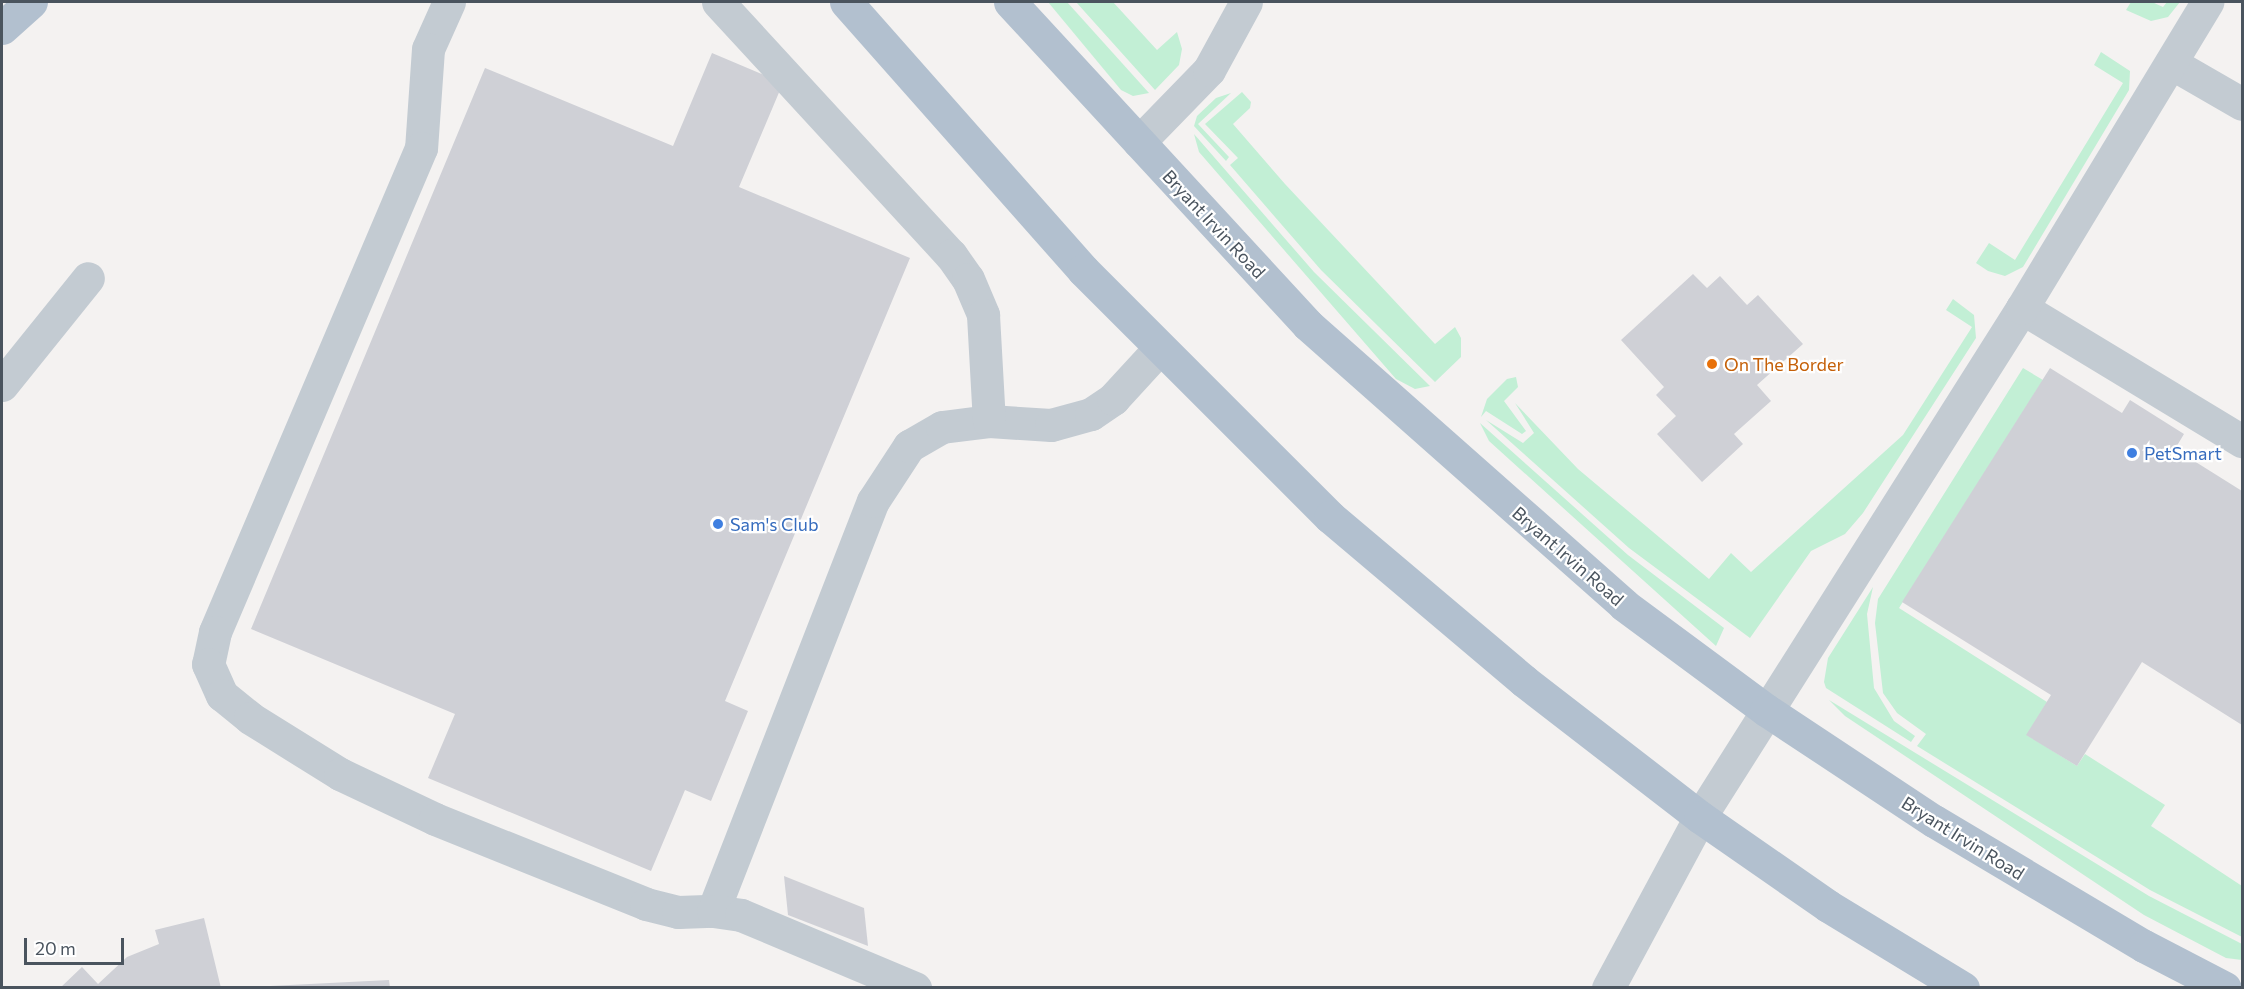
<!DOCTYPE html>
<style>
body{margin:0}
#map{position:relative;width:2244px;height:989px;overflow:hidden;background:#f4f2f1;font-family:Commissioner,sans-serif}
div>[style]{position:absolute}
.green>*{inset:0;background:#c2efd5}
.building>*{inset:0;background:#cfd0d6}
.minor>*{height:33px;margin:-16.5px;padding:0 16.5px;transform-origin:16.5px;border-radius:16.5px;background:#c3cbd2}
.major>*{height:33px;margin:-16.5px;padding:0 16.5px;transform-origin:16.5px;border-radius:16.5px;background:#b2c0cf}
.dots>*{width:16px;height:16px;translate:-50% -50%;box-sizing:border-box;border:3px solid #fff;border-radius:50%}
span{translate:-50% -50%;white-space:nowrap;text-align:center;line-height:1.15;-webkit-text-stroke:4.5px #fff;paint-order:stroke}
.street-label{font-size:18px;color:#4a545e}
.food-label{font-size:18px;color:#c56008}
.left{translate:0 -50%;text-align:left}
.shop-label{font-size:18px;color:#366cbe}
.frame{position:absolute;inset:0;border:3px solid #4a545e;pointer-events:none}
.scale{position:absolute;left:24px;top:938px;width:100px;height:27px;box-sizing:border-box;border:3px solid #4a545e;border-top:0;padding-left:8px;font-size:18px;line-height:21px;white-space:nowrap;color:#4a545e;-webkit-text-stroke:4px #fff;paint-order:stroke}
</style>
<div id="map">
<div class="green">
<div style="clip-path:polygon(1048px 2px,1067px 2px,1149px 93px,1133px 96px,1121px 90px)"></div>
<div style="clip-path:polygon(1076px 2px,1113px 2px,1157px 50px,1177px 32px,1182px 49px,1179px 65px,1155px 90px)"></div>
<div style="clip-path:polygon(2131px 2px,2152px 2px,2163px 7px,2167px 2px,2180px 2px,2168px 17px,2151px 21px,2126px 10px)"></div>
<div style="clip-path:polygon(2101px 52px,2130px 71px,2129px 90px,2023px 267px,2005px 276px,1988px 271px,1976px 263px,1989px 243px,2015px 260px,2123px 83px,2094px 65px)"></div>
<div style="clip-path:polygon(1242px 92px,1251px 102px,1250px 108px,1233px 124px,1285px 184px,1435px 344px,1455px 327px,1461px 338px,1461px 357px,1435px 382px,1321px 270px,1230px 165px,1238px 158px,1205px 124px)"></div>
<div style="clip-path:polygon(1231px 93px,1198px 124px,1229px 157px,1226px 161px,1194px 126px,1197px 116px,1216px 98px)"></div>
<div style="clip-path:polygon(1194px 134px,1314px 272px,1430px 386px,1415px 389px,1396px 379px,1199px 152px)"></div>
<div style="clip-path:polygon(1953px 299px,1974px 315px,1976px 338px,1863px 513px,1845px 534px,1811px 551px,1750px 638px,1629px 548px,1486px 420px,1523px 443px,1534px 433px,1515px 403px,1578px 469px,1709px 579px,1731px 553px,1751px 572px,1903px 435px,1972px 327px,1946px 310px)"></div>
<div style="clip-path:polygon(2023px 368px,2043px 380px,1899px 608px,2047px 702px,2027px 735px,2077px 766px,2085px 754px,2165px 805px,2151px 826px,2242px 886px,2242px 937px,2150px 890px,1917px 746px,1926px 734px,1897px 713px,1883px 693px,1875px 623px,1878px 599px)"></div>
<div style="clip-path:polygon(1516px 377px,1518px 387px,1504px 401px,1526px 431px,1522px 434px,1486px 411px,1481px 417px,1487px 399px,1507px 379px)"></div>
<div style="clip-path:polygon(1480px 423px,1628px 555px,1724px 628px,1716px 646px,1489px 441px)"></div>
<div style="clip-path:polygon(1873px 587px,1867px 614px,1874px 688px,1894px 721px,1915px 736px,1911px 742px,1826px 688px,1824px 682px,1828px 658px)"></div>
<div style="clip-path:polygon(1829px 700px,2149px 896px,2242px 944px,2242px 960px,2226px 958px,2144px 915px,1845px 716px)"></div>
</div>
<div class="building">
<div style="clip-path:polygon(712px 53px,783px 83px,739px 187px,910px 258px,725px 701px,748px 711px,711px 801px,685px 790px,651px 871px,428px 778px,455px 714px,251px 629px,485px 68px,673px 146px)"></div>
<div style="clip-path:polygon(1693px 274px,1707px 288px,1720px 276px,1747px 305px,1758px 295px,1803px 344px,1757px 385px,1771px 401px,1734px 434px,1743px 444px,1702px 482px,1657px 434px,1676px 416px,1656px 395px,1664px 387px,1621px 340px)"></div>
<div style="clip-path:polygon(2050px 368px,2122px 413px,2130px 400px,2184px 434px,2175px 449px,2242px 491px,2242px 725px,2142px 662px,2077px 766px,2026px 735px,2051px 695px,1902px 602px)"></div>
<div style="clip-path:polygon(784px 876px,864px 908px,868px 946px,788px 915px)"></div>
<div style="clip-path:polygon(204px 918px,221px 988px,60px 988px,82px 967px,98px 984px,127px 957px,159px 944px,155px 930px)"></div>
<div style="clip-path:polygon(389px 980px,390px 988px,270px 988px,270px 986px)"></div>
</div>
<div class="minor">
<div style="left:449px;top:2px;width:51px;rotate:114.1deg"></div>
<div style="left:428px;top:49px;width:99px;rotate:94deg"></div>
<div style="left:421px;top:148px;width:526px;rotate:113.06deg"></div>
<div style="left:215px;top:632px;width:33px;rotate:102deg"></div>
<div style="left:208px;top:664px;width:34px;rotate:66deg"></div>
<div style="left:222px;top:695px;width:36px;rotate:39deg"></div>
<div style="left:250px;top:718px;width:106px;rotate:31.9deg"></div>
<div style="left:340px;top:774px;width:105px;rotate:25.3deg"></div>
<div style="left:435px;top:819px;width:227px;rotate:21.9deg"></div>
<div style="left:646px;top:904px;width:33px;rotate:14deg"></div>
<div style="left:678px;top:912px;width:35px;rotate:-2deg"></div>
<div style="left:713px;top:911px;width:440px;rotate:-68.7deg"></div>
<div style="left:873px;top:501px;width:66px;rotate:-56.8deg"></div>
<div style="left:909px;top:446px;width:38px;rotate:-30deg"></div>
<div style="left:942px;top:427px;width:47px;rotate:-7.3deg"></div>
<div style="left:989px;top:421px;width:62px;rotate:3.7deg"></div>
<div style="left:1051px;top:425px;width:41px;rotate:-15.4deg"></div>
<div style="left:1091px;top:414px;width:27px;rotate:-34deg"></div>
<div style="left:1113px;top:399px;width:68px;rotate:-47.4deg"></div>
<div style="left:718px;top:2px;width:344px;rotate:47.4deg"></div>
<div style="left:951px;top:255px;width:29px;rotate:55deg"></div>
<div style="left:968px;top:279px;width:39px;rotate:67deg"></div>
<div style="left:983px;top:315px;width:106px;rotate:86.8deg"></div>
<div style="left:2171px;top:63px;width:82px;rotate:30deg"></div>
<div style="left:1139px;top:142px;width:100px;rotate:-45.8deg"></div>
<div style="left:1209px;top:70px;width:77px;rotate:-61.4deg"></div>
<div style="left:2022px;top:308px;width:257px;rotate:31.2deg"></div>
<div style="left:2px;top:385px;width:137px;rotate:-51.2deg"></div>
<div style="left:713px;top:911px;width:28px;rotate:8deg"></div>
<div style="left:741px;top:915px;width:189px;rotate:22.8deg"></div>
<div style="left:1608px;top:988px;width:194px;rotate:-61.7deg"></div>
<div style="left:1700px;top:817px;width:602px;rotate:-57.68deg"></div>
<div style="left:2022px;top:308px;width:358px;rotate:-58.8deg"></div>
</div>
<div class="major">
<div style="left:846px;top:2px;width:358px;rotate:48.5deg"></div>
<div style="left:1083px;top:270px;width:349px;rotate:45deg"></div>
<div style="left:1330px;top:517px;width:254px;rotate:40.2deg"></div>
<div style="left:1524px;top:681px;width:222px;rotate:37.7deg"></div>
<div style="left:1700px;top:817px;width:156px;rotate:34.8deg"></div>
<div style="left:1828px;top:906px;width:158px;rotate:31.3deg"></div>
<div style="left:1010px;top:2px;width:439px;rotate:47.3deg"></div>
<div style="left:1308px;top:325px;width:422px;rotate:41.5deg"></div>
<div style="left:1624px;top:605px;width:177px;rotate:36.5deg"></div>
<div style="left:1766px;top:710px;width:201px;rotate:33.5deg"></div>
<div style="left:1934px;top:821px;width:244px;rotate:30.8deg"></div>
<div style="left:2144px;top:946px;width:91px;rotate:27.4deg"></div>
<div style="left:2px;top:28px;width:39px;rotate:-42deg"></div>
</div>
<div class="dots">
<div style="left:1712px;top:364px;background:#e8710a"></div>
<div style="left:2132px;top:453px;background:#3f7fe0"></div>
<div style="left:718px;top:524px;background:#3f7fe0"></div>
</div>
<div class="street-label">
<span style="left:1214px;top:224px;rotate:47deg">Bryant Irvin Road</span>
<span style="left:1568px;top:556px;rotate:41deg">Bryant Irvin Road</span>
<span style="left:1963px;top:838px;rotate:32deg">Bryant Irvin Road</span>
</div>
<div class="food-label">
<span class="left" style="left:1724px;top:364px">On The Border</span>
</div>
<div class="shop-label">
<span class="left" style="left:2144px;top:453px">PetSmart</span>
<span class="left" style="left:730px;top:524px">Sam's Club</span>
</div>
<div class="frame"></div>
<div class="scale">20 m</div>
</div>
